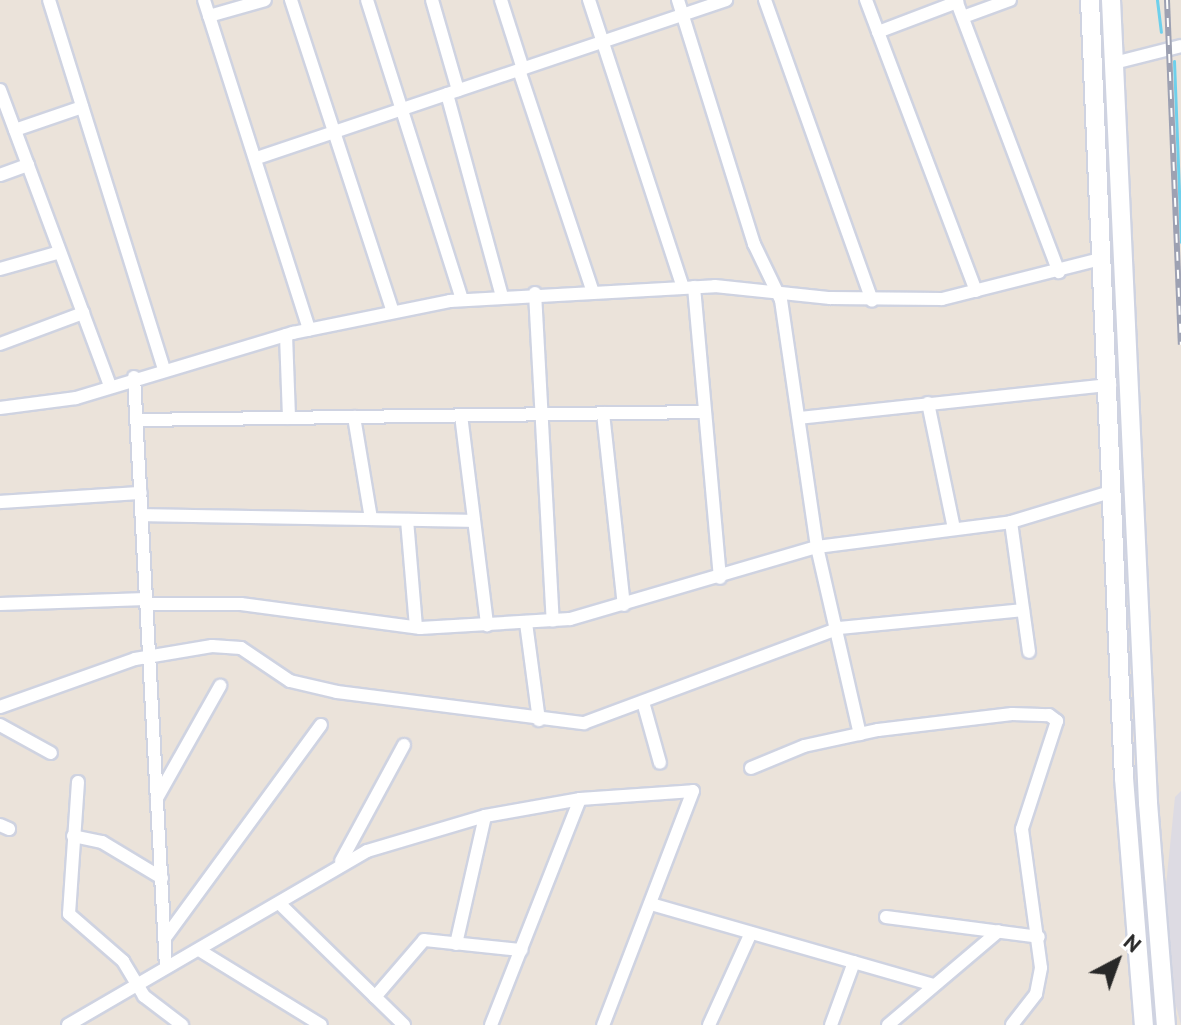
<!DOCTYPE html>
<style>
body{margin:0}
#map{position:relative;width:1181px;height:1025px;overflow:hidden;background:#ebe3da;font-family:"PT Sans",sans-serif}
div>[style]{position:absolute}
.industrial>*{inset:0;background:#dddbe3}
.stream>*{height:3px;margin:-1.5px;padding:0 1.5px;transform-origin:1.5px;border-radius:1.5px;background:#6ed0ec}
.roads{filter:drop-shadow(2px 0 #cfd3e1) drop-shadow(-2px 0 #cfd3e1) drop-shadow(0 2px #cfd3e1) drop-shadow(0 -2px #cfd3e1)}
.street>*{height:12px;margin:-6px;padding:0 6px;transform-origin:6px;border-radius:6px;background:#fff}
.secondary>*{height:18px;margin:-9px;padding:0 9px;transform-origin:9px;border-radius:9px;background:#fff}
.rail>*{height:6px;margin-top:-3px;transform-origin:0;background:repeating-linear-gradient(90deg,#fff 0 9px,#9da1b2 0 18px);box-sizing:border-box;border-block:2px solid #9da1b2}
span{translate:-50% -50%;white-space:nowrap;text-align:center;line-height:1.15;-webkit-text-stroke:6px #fff;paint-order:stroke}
.north{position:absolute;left:1077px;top:921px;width:80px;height:80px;-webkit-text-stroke:6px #fff;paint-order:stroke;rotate:41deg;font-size:22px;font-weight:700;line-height:32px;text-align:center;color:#282828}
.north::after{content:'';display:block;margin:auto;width:28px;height:36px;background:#282828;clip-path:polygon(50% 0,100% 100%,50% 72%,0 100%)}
</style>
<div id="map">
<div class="industrial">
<div style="clip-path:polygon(1181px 791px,1181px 1025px,1160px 944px,1175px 797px)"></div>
</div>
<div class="stream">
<div style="left:1157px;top:0;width:32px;rotate:83deg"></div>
<div style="left:1174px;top:61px;width:181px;rotate:87.8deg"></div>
</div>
<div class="roads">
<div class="street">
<div style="left:49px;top:0;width:387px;rotate:72.7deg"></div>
<div style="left:204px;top:0;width:346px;rotate:72.3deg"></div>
<div style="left:291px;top:0;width:328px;rotate:71.9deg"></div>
<div style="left:367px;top:0;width:314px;rotate:72.4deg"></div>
<div style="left:432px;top:0;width:94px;rotate:73.9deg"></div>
<div style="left:501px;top:0;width:72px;rotate:72.3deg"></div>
<div style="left:589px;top:0;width:302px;rotate:71.9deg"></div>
<div style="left:678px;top:0;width:256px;rotate:72.7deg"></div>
<div style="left:754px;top:244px;width:62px;rotate:64.3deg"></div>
<div style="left:781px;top:300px;width:250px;rotate:81.7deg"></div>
<div style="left:817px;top:547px;width:192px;rotate:77.1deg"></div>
<div style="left:765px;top:0;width:319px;rotate:70.4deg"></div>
<div style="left:866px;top:0;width:311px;rotate:69.3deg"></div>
<div style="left:956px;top:0;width:291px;rotate:69.3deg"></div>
<div style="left:209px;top:16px;width:58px;rotate:-15.9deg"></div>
<div style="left:963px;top:17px;width:50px;rotate:-19.9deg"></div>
<div style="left:878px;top:32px;width:85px;rotate:-20.8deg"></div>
<div style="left:1114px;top:63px;width:69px;rotate:-14.2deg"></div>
<div style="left:519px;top:70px;width:232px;rotate:71.6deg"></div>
<div style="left:0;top:90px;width:316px;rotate:69.6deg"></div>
<div style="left:447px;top:94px;width:209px;rotate:74.8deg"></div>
<div style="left:15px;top:130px;width:71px;rotate:-18.9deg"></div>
<div style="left:257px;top:158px;width:495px;rotate:-18.6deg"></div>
<div style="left:0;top:175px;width:30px;rotate:-20deg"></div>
<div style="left:0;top:269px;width:62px;rotate:-15.8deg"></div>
<div style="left:694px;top:287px;width:292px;rotate:84.9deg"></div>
<div style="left:535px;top:293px;width:328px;rotate:86.9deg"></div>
<div style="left:286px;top:335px;width:83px;rotate:87.9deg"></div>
<div style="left:0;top:344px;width:89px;rotate:-20.5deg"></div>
<div style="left:134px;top:377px;width:591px;rotate:86.9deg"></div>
<div style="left:928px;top:403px;width:128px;rotate:78.3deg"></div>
<div style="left:0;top:408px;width:77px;rotate:-7.5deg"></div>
<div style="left:76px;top:398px;width:227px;rotate:-16.7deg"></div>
<div style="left:293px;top:333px;width:160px;rotate:-11.5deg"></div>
<div style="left:450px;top:301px;width:265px;rotate:-3.2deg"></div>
<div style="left:715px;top:286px;width:116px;rotate:6deg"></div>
<div style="left:830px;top:298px;width:112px;rotate:0.5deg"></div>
<div style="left:942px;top:299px;width:167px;rotate:-14.2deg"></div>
<div style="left:603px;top:413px;width:193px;rotate:83.8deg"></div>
<div style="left:461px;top:415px;width:212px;rotate:82.9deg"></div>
<div style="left:354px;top:417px;width:103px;rotate:80.5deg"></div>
<div style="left:799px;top:418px;width:313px;rotate:-6.1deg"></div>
<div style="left:137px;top:420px;width:565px;rotate:-0.81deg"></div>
<div style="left:0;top:502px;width:141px;rotate:-3.7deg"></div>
<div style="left:142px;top:515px;width:332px;rotate:1deg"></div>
<div style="left:407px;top:520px;width:107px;rotate:85.2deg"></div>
<div style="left:1011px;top:522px;width:131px;rotate:82.1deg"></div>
<div style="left:0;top:604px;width:146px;rotate:-2deg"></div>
<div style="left:147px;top:604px;width:94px"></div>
<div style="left:241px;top:604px;width:181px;rotate:7.6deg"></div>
<div style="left:420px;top:628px;width:150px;rotate:-3.4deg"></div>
<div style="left:570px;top:619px;width:257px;rotate:-16.3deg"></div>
<div style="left:817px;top:547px;width:196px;rotate:-7.3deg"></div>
<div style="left:1011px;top:522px;width:107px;rotate:-16.9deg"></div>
<div style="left:526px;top:623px;width:98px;rotate:82.4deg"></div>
<div style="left:643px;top:702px;width:63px;rotate:74.4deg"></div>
<div style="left:0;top:707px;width:143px;rotate:-19.6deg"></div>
<div style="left:135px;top:659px;width:78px;rotate:-9.6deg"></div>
<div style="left:212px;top:646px;width:29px;rotate:4deg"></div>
<div style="left:241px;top:648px;width:59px;rotate:34deg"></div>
<div style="left:290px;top:681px;width:48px;rotate:13.2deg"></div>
<div style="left:337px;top:692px;width:249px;rotate:7.2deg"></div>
<div style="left:584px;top:723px;width:273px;rotate:-20.4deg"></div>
<div style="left:840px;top:628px;width:184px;rotate:-5.6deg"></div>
<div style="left:0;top:725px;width:58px;rotate:28.8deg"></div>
<div style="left:751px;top:768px;width:57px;rotate:-22.5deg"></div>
<div style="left:804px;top:746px;width:76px;rotate:-12.2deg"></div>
<div style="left:878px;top:730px;width:135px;rotate:-6.8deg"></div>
<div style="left:1012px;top:714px;width:37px;rotate:2deg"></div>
<div style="left:1049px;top:715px;width:10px;rotate:37deg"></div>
<div style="left:1057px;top:721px;width:114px;rotate:108deg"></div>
<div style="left:1022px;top:829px;width:140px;rotate:82.2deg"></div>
<div style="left:1041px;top:968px;width:26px;rotate:101deg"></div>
<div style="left:1036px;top:994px;width:39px;rotate:128deg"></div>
<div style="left:78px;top:782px;width:132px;rotate:93.9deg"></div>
<div style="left:69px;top:914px;width:72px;rotate:41deg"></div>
<div style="left:123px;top:961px;width:41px;rotate:59deg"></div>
<div style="left:144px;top:996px;width:48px;rotate:37.3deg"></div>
<div style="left:157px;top:798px;width:129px;rotate:-60.6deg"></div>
<div style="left:0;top:825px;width:10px;rotate:24deg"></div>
<div style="left:73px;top:836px;width:30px;rotate:12deg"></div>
<div style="left:102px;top:842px;width:70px;rotate:31deg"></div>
<div style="left:341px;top:861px;width:132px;rotate:-61.5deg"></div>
<div style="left:651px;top:904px;width:294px;rotate:16deg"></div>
<div style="left:281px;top:905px;width:172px;rotate:44.3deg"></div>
<div style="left:886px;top:917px;width:154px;rotate:7.4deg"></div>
<div style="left:165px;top:938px;width:264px;rotate:-53.8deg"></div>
<div style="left:456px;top:944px;width:131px;rotate:-77.2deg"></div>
<div style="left:199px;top:950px;width:143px;rotate:31.6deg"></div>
<div style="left:375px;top:997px;width:75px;rotate:-49.3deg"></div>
<div style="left:424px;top:940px;width:98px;rotate:5.9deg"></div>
<div style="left:68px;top:1025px;width:346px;rotate:-30.2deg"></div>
<div style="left:367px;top:851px;width:123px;rotate:-16.5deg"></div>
<div style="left:485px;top:816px;width:97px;rotate:-10.1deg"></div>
<div style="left:580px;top:799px;width:113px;rotate:-4deg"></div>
<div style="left:693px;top:791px;width:251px;rotate:111deg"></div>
<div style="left:491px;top:1025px;width:243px;rotate:-68.5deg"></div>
<div style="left:709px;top:1025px;width:101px;rotate:-65.5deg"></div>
<div style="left:831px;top:1025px;width:67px;rotate:-69.9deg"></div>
<div style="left:888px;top:1025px;width:145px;rotate:-40.3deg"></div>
</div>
<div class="secondary">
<div style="left:1090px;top:0;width:779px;rotate:87.5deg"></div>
<div style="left:1124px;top:778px;width:248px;rotate:85.4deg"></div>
<div style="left:1111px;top:0;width:804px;rotate:87.36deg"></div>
<div style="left:1148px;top:803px;width:223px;rotate:85.4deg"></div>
</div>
</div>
<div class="rail">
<div style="left:1167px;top:0;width:345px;rotate:87.7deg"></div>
</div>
<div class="north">N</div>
</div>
